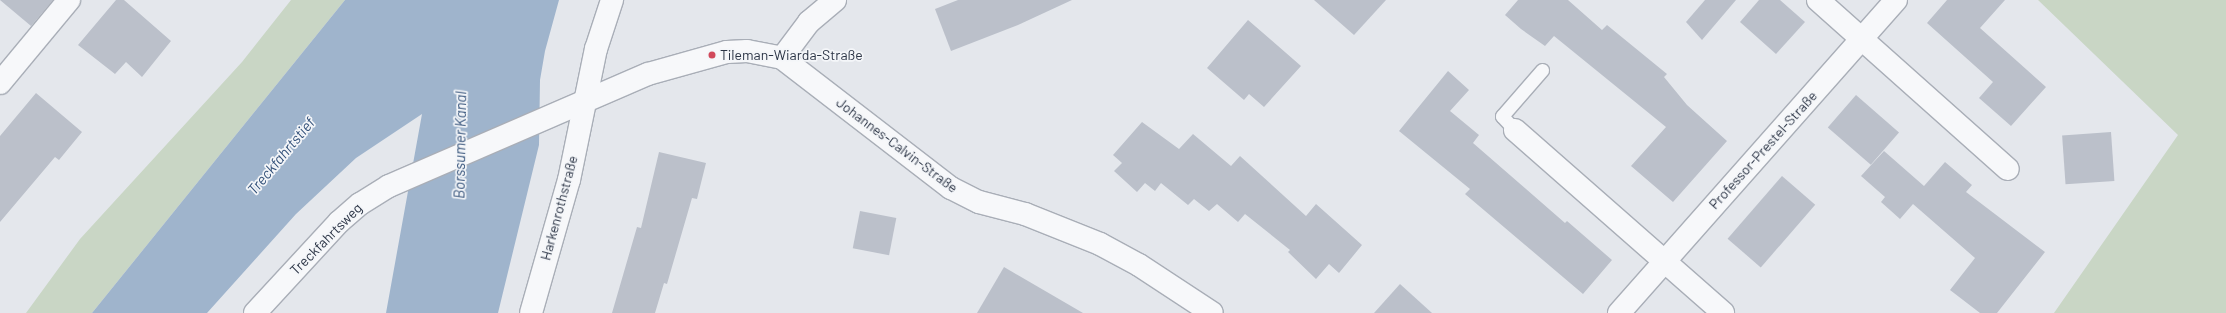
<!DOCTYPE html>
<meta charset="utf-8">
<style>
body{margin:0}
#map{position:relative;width:2226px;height:313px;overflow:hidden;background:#e4e7ec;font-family:Barlow,sans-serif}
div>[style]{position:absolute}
.green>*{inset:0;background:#c9d6c5}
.water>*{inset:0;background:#9fb4cc}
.building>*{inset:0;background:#bbc0ca;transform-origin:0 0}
.roads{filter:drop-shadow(1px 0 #a9aeb7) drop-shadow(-1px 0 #a9aeb7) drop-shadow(0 1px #a9aeb7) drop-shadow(0 -1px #a9aeb7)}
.service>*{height:13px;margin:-6.5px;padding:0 6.5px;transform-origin:6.5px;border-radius:6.5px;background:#f7f8fa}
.minor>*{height:22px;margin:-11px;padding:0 11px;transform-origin:11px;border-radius:11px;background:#f7f8fa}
.dots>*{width:11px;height:11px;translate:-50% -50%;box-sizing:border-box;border:2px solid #f4f6f9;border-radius:50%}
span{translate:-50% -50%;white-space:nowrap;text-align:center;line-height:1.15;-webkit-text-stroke:3.5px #f4f6f9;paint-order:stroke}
.poi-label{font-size:14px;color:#2b3445}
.left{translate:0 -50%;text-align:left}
.street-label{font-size:14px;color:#2b3445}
.water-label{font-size:15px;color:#34527a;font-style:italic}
</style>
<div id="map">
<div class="green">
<div style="clip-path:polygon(291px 0,345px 0,92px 313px,26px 313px,80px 239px,242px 62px)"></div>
<div style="clip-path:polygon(2038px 0,2226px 0,2226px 313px,2054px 313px,2178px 135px)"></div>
</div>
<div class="water">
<div style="clip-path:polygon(345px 0,559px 0,545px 51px,540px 80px,539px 145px,498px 313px,386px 313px,422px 114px,356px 158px,296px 214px,207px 313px,92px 313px)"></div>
</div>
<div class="building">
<div style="clip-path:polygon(0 0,53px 0,31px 26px)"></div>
<div style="clip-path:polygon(116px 0,124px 0,171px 41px,142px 77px,126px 62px,115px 74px,78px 45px)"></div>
<div style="clip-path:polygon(958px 0,1072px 0,1018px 25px,951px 51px,935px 9px)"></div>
<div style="clip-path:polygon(1314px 0,1386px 0,1354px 35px)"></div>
<div style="clip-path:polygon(1518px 0,1568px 0,1602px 30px,1607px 25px,1667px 74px,1664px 77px,1687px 105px,1727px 141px,1673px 202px,1631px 166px,1666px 127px,1554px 36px,1545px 46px,1521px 29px,1505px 15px)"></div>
<div style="clip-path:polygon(1705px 0,1736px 0,1702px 40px,1686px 22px)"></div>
<div style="clip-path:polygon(1759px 0,1780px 0,1805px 22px,1776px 54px,1740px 22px)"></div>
<div style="clip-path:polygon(1947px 0,2005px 0,1980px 28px,2046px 87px,2011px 126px,1979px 98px,1993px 82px,1927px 23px)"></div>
<div style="clip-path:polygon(1248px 20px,1301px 66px,1264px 107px,1249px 94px,1244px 100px,1207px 68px)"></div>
<div style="clip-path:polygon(1448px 71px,1469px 90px,1450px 111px,1479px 135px,1473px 143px,1565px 223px,1567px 221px,1612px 260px,1583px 294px,1465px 194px,1470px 189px,1399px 131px)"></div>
<div style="clip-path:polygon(36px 93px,82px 132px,59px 160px,55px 157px,0 222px,0 136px)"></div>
<div style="left:1856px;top:95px;width:57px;height:43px;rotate:41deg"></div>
<div style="clip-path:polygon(1142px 122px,1179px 149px,1193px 134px,1231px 166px,1240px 156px,1306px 216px,1316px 204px,1362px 245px,1339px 273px,1329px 264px,1316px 279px,1288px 252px,1290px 250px,1245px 214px,1238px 222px,1217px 204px,1209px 211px,1194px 199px,1188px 205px,1161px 183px,1155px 191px,1145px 183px,1137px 192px,1114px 171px,1122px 163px,1113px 155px)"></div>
<div style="left:2111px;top:132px;width:49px;height:49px;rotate:86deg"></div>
<div style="clip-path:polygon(1884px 151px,1924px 186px,1945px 162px,1972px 185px,1966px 192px,2045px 252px,1997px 313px,1980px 313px,1950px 290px,1975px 258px,1913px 204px,1900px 219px,1881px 202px,1885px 197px,1861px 176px)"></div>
<div style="clip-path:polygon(659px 152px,706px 163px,697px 199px,692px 198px,667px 284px,664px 283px,655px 313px,612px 313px,637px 227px,641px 228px)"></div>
<div style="left:1782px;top:176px;width:44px;height:83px;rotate:41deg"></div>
<div style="left:860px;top:211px;width:37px;height:38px;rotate:11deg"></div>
<div style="clip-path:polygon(1004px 267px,1083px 313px,977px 313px)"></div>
<div style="clip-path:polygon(1400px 284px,1432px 313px,1374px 313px)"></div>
</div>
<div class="roads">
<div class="service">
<div style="left:1515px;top:130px;width:19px;rotate:-133deg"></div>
<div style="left:1502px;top:116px;width:61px;rotate:-49deg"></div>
</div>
<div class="minor">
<div style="left:1818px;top:0;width:254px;rotate:41.7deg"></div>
<div style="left:782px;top:58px;width:213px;rotate:37.6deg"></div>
<div style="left:951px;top:188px;width:31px;rotate:27deg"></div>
<div style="left:979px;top:202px;width:48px;rotate:14.6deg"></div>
<div style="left:1025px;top:214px;width:81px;rotate:21.8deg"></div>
<div style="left:1100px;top:244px;width:44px;rotate:28.3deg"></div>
<div style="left:1139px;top:265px;width:87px;rotate:33.3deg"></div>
<div style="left:0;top:83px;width:108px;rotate:-50.3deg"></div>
<div style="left:1515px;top:130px;width:277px;rotate:41.3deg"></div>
<div style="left:255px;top:313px;width:124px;rotate:-47.3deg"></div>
<div style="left:339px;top:222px;width:28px;rotate:-41deg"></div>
<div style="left:360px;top:204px;width:34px;rotate:-32deg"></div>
<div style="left:389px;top:186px;width:282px;rotate:-23.4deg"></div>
<div style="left:648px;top:74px;width:82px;rotate:-15.6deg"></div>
<div style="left:727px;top:52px;width:20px;rotate:-3deg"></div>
<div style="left:747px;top:51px;width:36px;rotate:11deg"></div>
<div style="left:782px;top:58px;width:45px;rotate:-53.1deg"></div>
<div style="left:809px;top:22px;width:34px;rotate:-40deg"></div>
<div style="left:531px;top:313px;width:138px;rotate:-74.1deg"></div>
<div style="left:569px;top:180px;width:134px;rotate:-78.4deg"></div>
<div style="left:596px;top:49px;width:52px;rotate:-71.9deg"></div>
<div style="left:1619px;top:313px;width:418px;rotate:-48.5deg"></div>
</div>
</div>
<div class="dots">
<div style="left:712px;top:55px;background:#d1495b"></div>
</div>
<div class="poi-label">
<span class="left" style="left:720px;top:55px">Tileman-Wiarda-Straße</span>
</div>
<div class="street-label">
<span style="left:897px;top:145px;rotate:37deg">Johannes-Calvin-Straße</span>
<span style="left:1763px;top:150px;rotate:-48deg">Professor-Prestel-Straße</span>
<span style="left:559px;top:208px;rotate:-75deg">Harkenrothstraße</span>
<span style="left:326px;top:239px;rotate:-45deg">Treckfahrtsweg</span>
</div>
<div class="water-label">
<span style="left:460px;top:145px;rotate:-89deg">Borssumer Kanal</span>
<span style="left:281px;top:156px;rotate:-50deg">Treckfahrtstief</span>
</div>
</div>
